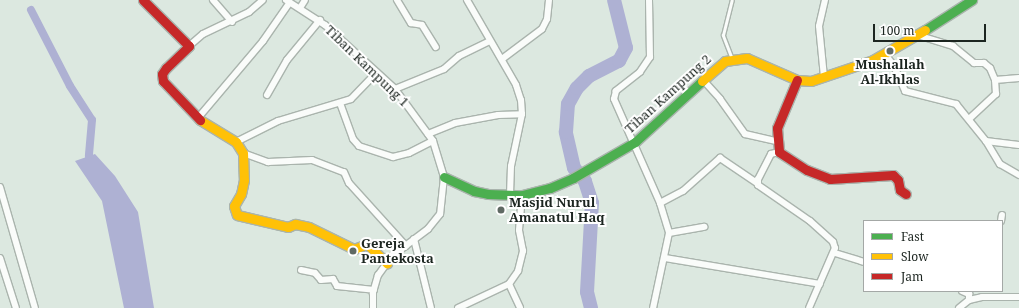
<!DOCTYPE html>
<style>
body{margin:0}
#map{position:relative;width:1019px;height:308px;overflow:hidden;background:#dce8e0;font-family:"Noto Serif",serif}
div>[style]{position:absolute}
.water>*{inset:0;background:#aeb1d3}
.canal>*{height:8px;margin:-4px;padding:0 4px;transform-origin:4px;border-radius:4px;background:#aeb1d3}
.river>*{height:14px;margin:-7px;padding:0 7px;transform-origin:7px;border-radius:7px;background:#aeb1d3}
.roads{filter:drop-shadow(1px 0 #aab4ad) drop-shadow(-1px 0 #aab4ad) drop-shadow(0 1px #aab4ad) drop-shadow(0 -1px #aab4ad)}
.lane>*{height:3px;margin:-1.5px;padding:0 1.5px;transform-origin:1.5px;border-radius:1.5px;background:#fafcfa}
.street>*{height:6px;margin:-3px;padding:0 3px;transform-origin:3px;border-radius:3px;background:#fafcfa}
.fast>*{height:9px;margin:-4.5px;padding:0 4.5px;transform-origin:4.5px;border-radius:4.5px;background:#4caf50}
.slow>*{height:9px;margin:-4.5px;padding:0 4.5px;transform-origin:4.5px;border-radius:4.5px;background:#ffc107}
.jam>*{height:9px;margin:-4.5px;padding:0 4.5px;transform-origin:4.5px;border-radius:4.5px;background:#c62828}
.dots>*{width:11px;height:11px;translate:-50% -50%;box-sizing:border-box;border:2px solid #fff;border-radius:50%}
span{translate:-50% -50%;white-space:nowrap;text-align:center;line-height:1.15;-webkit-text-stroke:4px #fff;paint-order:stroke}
.poi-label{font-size:13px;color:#1c2520;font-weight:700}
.left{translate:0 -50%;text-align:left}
.street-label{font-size:13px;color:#1c2520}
.legend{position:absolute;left:863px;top:220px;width:140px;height:72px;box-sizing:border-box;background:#fff;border:1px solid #a4a8a6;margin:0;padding:5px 7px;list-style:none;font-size:12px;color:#1c2520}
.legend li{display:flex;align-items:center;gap:8px;height:20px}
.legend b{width:20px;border:1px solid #a4a8a6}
.scale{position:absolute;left:873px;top:24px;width:113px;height:18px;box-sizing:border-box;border:2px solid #1c2520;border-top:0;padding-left:5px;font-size:12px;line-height:14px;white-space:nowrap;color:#1c2520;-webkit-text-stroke:3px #fff;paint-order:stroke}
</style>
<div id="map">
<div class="water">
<div style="clip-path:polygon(95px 154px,115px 176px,138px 212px,154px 308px,124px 308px,102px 201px,75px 161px)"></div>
</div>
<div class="canal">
<div style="left:31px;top:10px;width:85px;rotate:62.8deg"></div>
<div style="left:70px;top:86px;width:40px;rotate:57.1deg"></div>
<div style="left:92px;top:120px;width:36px;rotate:95deg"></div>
</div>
<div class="river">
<div style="left:591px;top:308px;width:16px;rotate:-104deg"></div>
<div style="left:587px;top:292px;width:89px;rotate:-86.8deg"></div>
<div style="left:592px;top:203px;width:23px;rotate:-108deg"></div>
<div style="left:585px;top:181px;width:17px;rotate:-130deg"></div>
<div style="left:574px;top:168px;width:37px;rotate:-103deg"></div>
<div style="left:566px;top:132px;width:28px;rotate:-86deg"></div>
<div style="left:568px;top:104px;width:18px;rotate:-61deg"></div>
<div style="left:577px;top:88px;width:17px;rotate:-45deg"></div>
<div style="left:589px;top:76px;width:34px;rotate:-27deg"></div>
<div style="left:619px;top:61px;width:15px;rotate:-62deg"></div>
<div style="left:626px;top:48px;width:49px;rotate:-104deg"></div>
</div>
<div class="roads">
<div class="lane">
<div style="left:732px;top:59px;width:26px;rotate:-111deg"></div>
<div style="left:723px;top:35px;width:36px;rotate:-76deg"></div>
</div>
<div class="street">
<div style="left:213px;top:0;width:29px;rotate:49deg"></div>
<div style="left:286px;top:0;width:46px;rotate:32.7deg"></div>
<div style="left:325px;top:25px;width:95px;rotate:42.4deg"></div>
<div style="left:395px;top:89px;width:64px;rotate:53.8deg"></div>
<div style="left:433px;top:141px;width:38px;rotate:73deg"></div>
<div style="left:444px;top:177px;width:37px;rotate:96deg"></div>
<div style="left:440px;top:214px;width:19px;rotate:129deg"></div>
<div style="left:428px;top:229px;width:45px;rotate:143.1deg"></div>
<div style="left:392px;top:256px;width:24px;rotate:126deg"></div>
<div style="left:378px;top:275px;width:19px;rotate:106deg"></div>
<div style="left:373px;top:293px;width:15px;rotate:90deg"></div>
<div style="left:397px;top:0;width:27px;rotate:59deg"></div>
<div style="left:411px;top:23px;width:11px;rotate:10deg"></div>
<div style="left:422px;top:25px;width:26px;rotate:58deg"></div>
<div style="left:467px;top:0;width:98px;rotate:60deg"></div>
<div style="left:516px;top:85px;width:16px;rotate:72deg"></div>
<div style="left:521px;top:100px;width:14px;rotate:86deg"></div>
<div style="left:522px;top:114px;width:53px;rotate:101.9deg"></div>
<div style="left:511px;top:166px;width:27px;rotate:92deg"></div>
<div style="left:649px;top:0;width:57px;rotate:89deg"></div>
<div style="left:650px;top:57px;width:18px;rotate:124deg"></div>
<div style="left:640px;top:72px;width:31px;rotate:142deg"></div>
<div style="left:616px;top:91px;width:8px;rotate:104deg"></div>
<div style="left:614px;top:99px;width:114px;rotate:66.1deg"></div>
<div style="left:660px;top:203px;width:31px;rotate:73deg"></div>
<div style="left:669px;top:233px;width:77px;rotate:102deg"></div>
<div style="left:300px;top:8px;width:9px;rotate:-58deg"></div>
<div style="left:917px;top:35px;width:38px;rotate:17deg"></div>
<div style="left:953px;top:46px;width:27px;rotate:39deg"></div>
<div style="left:974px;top:63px;width:10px"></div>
<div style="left:984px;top:63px;width:8px;rotate:40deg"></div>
<div style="left:990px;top:68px;width:13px;rotate:67deg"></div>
<div style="left:189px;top:46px;width:18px;rotate:-41deg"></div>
<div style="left:203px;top:34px;width:51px;rotate:-25.6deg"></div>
<div style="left:249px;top:12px;width:18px;rotate:-41deg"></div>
<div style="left:885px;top:54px;width:15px;rotate:53deg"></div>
<div style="left:894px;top:66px;width:27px;rotate:66deg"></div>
<div style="left:905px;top:91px;width:53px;rotate:14.3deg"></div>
<div style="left:956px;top:104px;width:48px;rotate:51deg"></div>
<div style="left:986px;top:141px;width:27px;rotate:59deg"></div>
<div style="left:1000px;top:164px;width:22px;rotate:30deg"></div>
<div style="left:502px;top:59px;width:50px;rotate:-36.9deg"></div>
<div style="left:542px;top:29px;width:11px;rotate:-63deg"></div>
<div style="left:547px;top:19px;width:19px;rotate:-84deg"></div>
<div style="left:824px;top:77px;width:51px;rotate:-95.6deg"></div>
<div style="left:819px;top:26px;width:27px;rotate:-77deg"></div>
<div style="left:704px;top:81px;width:24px;rotate:48deg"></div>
<div style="left:720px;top:99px;width:43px;rotate:54.5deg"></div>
<div style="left:745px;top:134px;width:32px;rotate:13deg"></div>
<div style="left:395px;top:89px;width:53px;rotate:-22.2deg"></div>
<div style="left:444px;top:69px;width:20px;rotate:-41deg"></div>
<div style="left:459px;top:56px;width:34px;rotate:-26deg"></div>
<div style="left:267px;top:95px;width:40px;rotate:-60.3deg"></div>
<div style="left:287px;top:60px;width:52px;rotate:-50.5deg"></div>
<div style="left:340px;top:103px;width:38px;rotate:70deg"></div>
<div style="left:353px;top:139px;width:9px;rotate:49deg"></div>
<div style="left:359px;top:146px;width:36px;rotate:18deg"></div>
<div style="left:393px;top:157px;width:16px;rotate:-14deg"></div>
<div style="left:409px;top:153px;width:27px;rotate:-27deg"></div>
<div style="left:198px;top:118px;width:101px;rotate:-49.8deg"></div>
<div style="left:263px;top:41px;width:47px;rotate:-55.3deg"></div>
<div style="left:969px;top:119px;width:37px;rotate:-43deg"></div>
<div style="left:996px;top:94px;width:14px;rotate:-94deg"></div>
<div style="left:995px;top:80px;width:24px;rotate:-5deg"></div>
<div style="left:428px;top:134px;width:29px;rotate:-22deg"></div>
<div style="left:455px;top:123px;width:44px;rotate:-10.5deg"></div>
<div style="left:498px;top:115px;width:24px;rotate:-2deg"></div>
<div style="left:986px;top:141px;width:33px;rotate:7deg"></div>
<div style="left:236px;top:142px;width:47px;rotate:-26.6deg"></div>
<div style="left:278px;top:121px;width:76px;rotate:-16.8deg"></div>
<div style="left:351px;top:99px;width:37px;rotate:-46deg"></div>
<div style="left:779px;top:152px;width:8px;rotate:166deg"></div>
<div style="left:771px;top:154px;width:28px;rotate:117deg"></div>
<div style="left:758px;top:179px;width:6px;rotate:90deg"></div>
<div style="left:758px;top:185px;width:63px;rotate:34.7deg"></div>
<div style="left:810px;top:221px;width:31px;rotate:42deg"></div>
<div style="left:833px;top:242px;width:6px;rotate:72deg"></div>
<div style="left:835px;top:248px;width:65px;rotate:113.4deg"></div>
<div style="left:243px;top:153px;width:27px;rotate:20deg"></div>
<div style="left:268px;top:162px;width:44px;rotate:-2.6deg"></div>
<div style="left:312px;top:160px;width:34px;rotate:21deg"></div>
<div style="left:344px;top:172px;width:12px;rotate:66deg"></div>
<div style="left:349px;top:183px;width:85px;rotate:47.9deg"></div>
<div style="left:0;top:187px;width:126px;rotate:73.9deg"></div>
<div style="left:660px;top:203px;width:26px;rotate:-28deg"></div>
<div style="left:683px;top:191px;width:50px;rotate:-41.7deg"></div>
<div style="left:720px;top:158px;width:45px;rotate:34deg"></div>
<div style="left:1001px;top:221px;width:6px;rotate:-81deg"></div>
<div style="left:669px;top:233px;width:36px;rotate:-10deg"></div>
<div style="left:414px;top:239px;width:71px;rotate:76.2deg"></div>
<div style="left:835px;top:253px;width:30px;rotate:17deg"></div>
<div style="left:0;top:258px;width:52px;rotate:72.3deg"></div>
<div style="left:665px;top:258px;width:157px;rotate:9.5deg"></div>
<div style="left:301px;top:270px;width:14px;rotate:12deg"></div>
<div style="left:315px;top:273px;width:9px;rotate:49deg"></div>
<div style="left:321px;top:280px;width:12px;rotate:-5deg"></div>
<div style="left:333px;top:279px;width:8px;rotate:60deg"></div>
<div style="left:337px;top:286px;width:37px;rotate:6deg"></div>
<div style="left:509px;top:284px;width:26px;rotate:65deg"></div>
<div style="left:962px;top:291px;width:8px;rotate:23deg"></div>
<div style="left:969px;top:294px;width:6px;rotate:90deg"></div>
<div style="left:458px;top:308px;width:56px;rotate:-25.2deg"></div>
<div style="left:509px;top:284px;width:16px;rotate:-55deg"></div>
<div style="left:518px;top:271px;width:21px;rotate:-76deg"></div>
<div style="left:523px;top:251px;width:21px;rotate:-101deg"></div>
<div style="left:519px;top:230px;width:35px;rotate:-85deg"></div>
<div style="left:959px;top:308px;width:13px;rotate:-39deg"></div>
<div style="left:969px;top:300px;width:13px;rotate:-13deg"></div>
<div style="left:982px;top:297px;width:37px"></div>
</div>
<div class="fast">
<div style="left:925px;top:30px;width:56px;rotate:-32.6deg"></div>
<div style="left:444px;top:177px;width:33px;rotate:25deg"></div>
<div style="left:474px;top:191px;width:14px;rotate:12deg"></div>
<div style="left:488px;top:194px;width:34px;rotate:2deg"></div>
<div style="left:522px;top:195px;width:29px;rotate:-14deg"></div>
<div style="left:550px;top:188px;width:25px;rotate:-23deg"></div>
<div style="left:573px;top:178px;width:72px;rotate:-30.1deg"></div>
<div style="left:635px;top:142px;width:91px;rotate:-42.3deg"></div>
</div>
<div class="slow">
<div style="left:702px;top:81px;width:30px;rotate:-41deg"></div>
<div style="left:725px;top:61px;width:22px;rotate:-8deg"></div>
<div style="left:747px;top:58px;width:55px;rotate:23.7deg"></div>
<div style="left:797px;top:80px;width:14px;rotate:4deg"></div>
<div style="left:811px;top:81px;width:65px;rotate:-18.7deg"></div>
<div style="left:873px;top:60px;width:60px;rotate:-30deg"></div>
<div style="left:200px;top:120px;width:42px;rotate:31.4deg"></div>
<div style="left:236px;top:142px;width:13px;rotate:58deg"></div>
<div style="left:243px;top:153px;width:27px;rotate:88deg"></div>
<div style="left:244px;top:180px;width:14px;rotate:102deg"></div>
<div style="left:241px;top:194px;width:14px;rotate:120deg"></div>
<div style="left:234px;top:206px;width:9px;rotate:72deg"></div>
<div style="left:237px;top:215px;width:52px;rotate:13.2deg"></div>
<div style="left:288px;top:227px;width:8px;rotate:-23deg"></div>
<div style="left:295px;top:224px;width:14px;rotate:12deg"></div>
<div style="left:309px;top:227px;width:50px;rotate:26.1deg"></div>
<div style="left:354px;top:249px;width:14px;rotate:-21deg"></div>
<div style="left:367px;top:244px;width:28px;rotate:44deg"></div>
</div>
<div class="jam">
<div style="left:143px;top:0;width:65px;rotate:45deg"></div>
<div style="left:189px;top:46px;width:32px;rotate:136deg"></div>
<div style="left:166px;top:68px;width:7px;rotate:124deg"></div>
<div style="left:162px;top:74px;width:7px;rotate:82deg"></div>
<div style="left:163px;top:81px;width:54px;rotate:46.5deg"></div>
<div style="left:797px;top:80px;width:52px;rotate:112.6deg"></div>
<div style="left:777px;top:128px;width:24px;rotate:85deg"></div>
<div style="left:779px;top:152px;width:33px;rotate:33deg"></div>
<div style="left:807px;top:170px;width:25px;rotate:21deg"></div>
<div style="left:830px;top:179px;width:63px;rotate:-3.6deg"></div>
<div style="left:893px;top:175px;width:7px;rotate:45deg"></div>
<div style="left:898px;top:180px;width:10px;rotate:79deg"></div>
<div style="left:900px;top:190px;width:7px;rotate:34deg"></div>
</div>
</div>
<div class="dots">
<div style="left:890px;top:51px;background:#5f6963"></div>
<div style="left:501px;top:210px;background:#5f6963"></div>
<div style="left:353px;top:251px;background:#5f6963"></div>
</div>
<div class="poi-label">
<span style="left:890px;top:72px">Mushallah<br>Al-Ikhlas</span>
<span class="left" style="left:509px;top:210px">Masjid Nurul<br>Amanatul Haq</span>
<span class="left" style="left:361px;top:251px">Gereja<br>Pantekosta</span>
</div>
<div class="street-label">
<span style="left:367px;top:66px;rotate:44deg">Tiban Kampung 1</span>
<span style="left:668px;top:94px;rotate:-42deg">Tiban Kampung 2</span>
</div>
<ul class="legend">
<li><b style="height:5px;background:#4caf50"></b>Fast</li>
<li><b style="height:5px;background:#ffc107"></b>Slow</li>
<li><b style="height:5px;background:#c62828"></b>Jam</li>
</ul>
<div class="scale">100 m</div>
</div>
